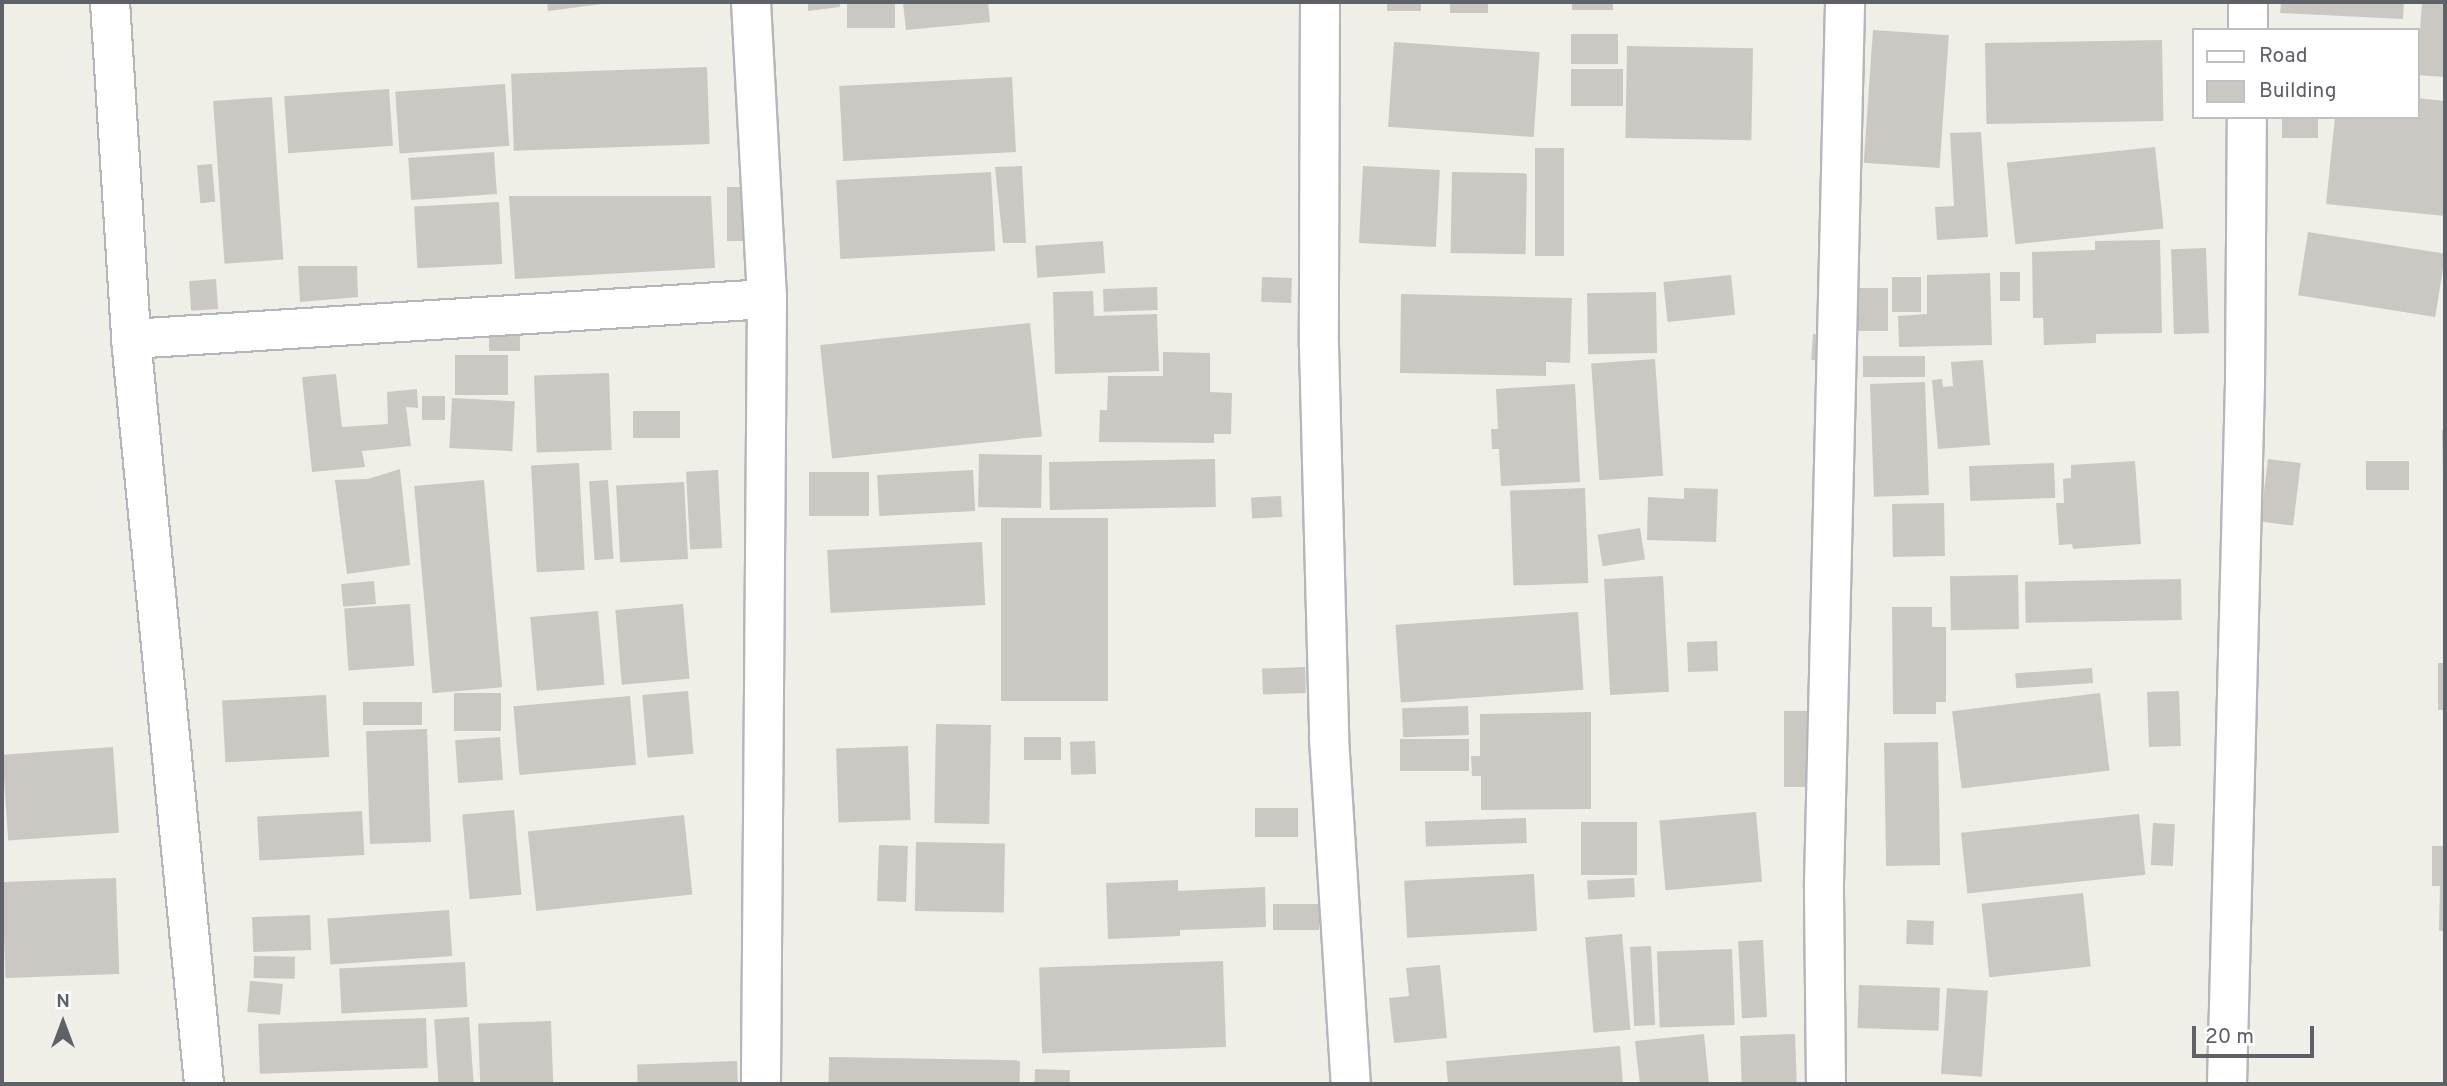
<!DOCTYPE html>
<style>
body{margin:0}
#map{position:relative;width:2447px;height:1086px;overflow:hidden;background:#efeee7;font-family:Overpass,sans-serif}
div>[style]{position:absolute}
.building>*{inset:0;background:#cbc8c4;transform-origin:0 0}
.roads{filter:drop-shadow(2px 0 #b4b6ba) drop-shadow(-2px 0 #b4b6ba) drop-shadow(0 2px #b4b6ba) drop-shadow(0 -2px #b4b6ba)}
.minor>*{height:38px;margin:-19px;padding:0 19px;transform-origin:19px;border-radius:19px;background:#fff}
span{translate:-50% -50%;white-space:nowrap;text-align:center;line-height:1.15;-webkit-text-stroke:6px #fff;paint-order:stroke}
.frame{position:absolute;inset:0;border:4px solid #5e6166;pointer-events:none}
.legend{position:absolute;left:2192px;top:28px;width:228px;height:91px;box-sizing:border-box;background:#fff;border:2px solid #bfc0c2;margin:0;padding:9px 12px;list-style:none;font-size:21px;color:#5e6166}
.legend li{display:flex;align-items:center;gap:14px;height:35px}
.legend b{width:35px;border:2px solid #bfc0c2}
.north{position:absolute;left:28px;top:988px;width:70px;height:70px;-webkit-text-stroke:5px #fff;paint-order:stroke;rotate:0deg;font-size:19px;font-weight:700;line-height:28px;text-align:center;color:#5e6166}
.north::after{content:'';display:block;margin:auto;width:24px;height:32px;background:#5e6166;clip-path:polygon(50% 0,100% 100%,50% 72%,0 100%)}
.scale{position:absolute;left:2192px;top:1026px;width:122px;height:32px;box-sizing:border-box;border:4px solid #5e6166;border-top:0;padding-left:9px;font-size:21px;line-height:24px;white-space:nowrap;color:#5e6166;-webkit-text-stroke:5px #fff;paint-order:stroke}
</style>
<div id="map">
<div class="building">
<div style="clip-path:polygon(547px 2px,610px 2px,610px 3px,548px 11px)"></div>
<div style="clip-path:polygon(808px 2px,840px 2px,840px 7px,808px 11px)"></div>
<div style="left:847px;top:2px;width:48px;height:26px"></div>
<div style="clip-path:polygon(988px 2px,990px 22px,906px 30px,903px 3px)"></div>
<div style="left:1387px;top:2px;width:34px;height:9px"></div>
<div style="left:1450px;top:2px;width:38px;height:11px"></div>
<div style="left:1572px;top:2px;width:41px;height:8px"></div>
<div style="clip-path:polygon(2281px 2px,2404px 2px,2403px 19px,2280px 13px)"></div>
<div style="clip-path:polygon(2422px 2px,2445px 2px,2445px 77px,2417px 75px)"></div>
<div style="left:1873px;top:30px;width:76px;height:133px;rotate:4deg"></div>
<div style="left:1571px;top:34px;width:47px;height:30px"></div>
<div style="left:2162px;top:40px;width:81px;height:177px;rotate:89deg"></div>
<div style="left:1394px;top:42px;width:146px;height:85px;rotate:4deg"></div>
<div style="left:1627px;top:46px;width:126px;height:92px;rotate:1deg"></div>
<div style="left:707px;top:67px;width:77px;height:196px;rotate:88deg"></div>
<div style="left:1571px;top:69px;width:52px;height:37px"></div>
<div style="left:1012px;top:77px;width:75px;height:173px;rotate:87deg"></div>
<div style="left:505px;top:84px;width:62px;height:110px;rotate:86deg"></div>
<div style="left:389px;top:89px;width:57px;height:105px;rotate:86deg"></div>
<div style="left:272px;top:97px;width:163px;height:59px;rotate:86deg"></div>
<div style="clip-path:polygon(2417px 98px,2445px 101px,2445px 216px,2326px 204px,2335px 117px,2417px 117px)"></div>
<div style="left:2282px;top:117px;width:36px;height:21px"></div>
<div style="clip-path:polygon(1981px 132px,1988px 237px,1937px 240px,1935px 207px,1954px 206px,1950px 133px)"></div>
<div style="left:2155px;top:147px;width:82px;height:149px;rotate:84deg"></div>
<div style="left:1535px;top:148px;width:29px;height:108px"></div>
<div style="left:494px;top:152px;width:42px;height:86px;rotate:86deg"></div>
<div style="left:212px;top:164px;width:38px;height:15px;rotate:85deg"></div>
<div style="clip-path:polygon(1022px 166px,1026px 243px,1003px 243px,995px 167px)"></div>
<div style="left:1363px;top:166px;width:77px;height:77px;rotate:3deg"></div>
<div style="left:991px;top:172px;width:79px;height:155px;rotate:87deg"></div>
<div style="left:1452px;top:172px;width:75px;height:81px;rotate:1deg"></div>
<div style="left:727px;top:187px;width:21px;height:54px"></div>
<div style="clip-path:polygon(509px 196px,711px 196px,715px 268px,515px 279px)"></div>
<div style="left:499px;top:202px;width:62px;height:85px;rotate:87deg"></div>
<div style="left:2308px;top:232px;width:139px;height:64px;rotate:9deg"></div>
<div style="clip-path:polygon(2160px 240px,2162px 333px,2096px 334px,2096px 343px,2044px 345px,2043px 318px,2033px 318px,2032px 252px,2095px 250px,2095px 241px)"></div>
<div style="left:1103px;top:241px;width:32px;height:68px;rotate:86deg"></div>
<div style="left:2206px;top:248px;width:85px;height:35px;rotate:88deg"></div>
<div style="clip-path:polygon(298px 266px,357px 266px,358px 297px,300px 302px)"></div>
<div style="left:2000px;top:272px;width:20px;height:29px"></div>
<div style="clip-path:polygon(1990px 273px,1992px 345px,1899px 347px,1898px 316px,1927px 314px,1927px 275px)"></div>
<div style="left:1731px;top:275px;width:40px;height:68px;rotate:84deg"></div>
<div style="left:1262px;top:277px;width:30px;height:25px;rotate:2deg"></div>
<div style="left:1892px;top:277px;width:29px;height:35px"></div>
<div style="left:216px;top:279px;width:30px;height:27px;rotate:86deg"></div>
<div style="left:1157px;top:287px;width:23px;height:54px;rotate:88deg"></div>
<div style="left:1855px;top:288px;width:33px;height:43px"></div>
<div style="clip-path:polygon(1093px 291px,1094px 316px,1157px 314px,1159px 371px,1055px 374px,1053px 292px)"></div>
<div style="left:1656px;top:292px;width:61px;height:69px;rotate:89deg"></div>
<div style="clip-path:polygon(1401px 294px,1572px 298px,1570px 363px,1546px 362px,1546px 376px,1400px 373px)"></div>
<div style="left:1030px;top:323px;width:114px;height:211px;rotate:84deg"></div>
<div style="left:489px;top:331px;width:31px;height:20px"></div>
<div style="left:1813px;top:334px;width:15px;height:26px;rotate:4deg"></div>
<div style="clip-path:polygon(1163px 352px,1210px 353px,1210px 392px,1232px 393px,1231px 434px,1214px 434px,1214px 443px,1099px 442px,1100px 410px,1107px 410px,1108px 376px,1163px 376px)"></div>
<div style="left:455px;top:355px;width:53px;height:40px"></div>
<div style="left:1925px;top:356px;width:21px;height:62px;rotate:90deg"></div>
<div style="left:1655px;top:359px;width:117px;height:64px;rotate:86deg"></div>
<div style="clip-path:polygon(1983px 360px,1990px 445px,1938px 449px,1932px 380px,1942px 379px,1943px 387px,1953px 386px,1951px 362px)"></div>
<div style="left:609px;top:373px;width:77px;height:75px;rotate:88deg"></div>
<div style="clip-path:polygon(336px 374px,342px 427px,388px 424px,387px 392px,417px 389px,418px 408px,406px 407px,411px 446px,362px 451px,365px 467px,312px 472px,302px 377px)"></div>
<div style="left:1925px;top:382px;width:113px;height:55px;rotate:88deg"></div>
<div style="clip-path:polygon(1575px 384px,1580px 482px,1501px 486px,1499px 449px,1492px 449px,1491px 429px,1498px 429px,1496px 389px)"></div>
<div style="left:445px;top:396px;width:24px;height:23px;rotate:90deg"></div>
<div style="left:452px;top:398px;width:63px;height:50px;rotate:3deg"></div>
<div style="left:680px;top:411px;width:27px;height:47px;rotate:90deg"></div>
<div style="clip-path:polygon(2442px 430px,2445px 430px,2445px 476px,2443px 476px)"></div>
<div style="left:979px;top:454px;width:63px;height:53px;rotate:1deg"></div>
<div style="left:1215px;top:459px;width:48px;height:166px;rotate:89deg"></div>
<div style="left:2268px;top:459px;width:33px;height:63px;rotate:7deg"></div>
<div style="clip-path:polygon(2135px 461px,2141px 544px,2073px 549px,2072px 544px,2059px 545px,2056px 503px,2064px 503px,2063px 479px,2071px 478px,2071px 465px)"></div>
<div style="left:2409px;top:461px;width:29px;height:43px;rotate:90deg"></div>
<div style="left:579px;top:463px;width:107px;height:48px;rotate:87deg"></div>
<div style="left:2054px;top:463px;width:35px;height:85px;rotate:88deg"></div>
<div style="clip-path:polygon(400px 469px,410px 565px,347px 574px,335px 480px,368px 479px)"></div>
<div style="left:718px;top:470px;width:78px;height:32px;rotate:87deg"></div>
<div style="left:973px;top:470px;width:41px;height:96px;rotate:87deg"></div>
<div style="left:809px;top:472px;width:60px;height:44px"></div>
<div style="left:484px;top:480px;width:208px;height:70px;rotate:85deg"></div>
<div style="left:608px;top:480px;width:79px;height:19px;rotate:86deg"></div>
<div style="left:684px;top:482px;width:77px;height:68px;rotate:87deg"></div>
<div style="left:1585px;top:488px;width:95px;height:75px;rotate:88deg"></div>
<div style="clip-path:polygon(1684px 488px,1718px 489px,1716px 542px,1647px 540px,1648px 497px,1684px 499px)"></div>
<div style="left:1281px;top:496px;width:21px;height:30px;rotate:87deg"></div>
<div style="left:1944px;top:503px;width:53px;height:52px;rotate:89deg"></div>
<div style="left:1108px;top:518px;width:183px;height:107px;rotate:90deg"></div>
<div style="left:1640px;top:528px;width:32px;height:43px;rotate:81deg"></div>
<div style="left:982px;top:542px;width:63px;height:155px;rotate:87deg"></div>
<div style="left:2018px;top:575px;width:54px;height:68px;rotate:89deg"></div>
<div style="left:1663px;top:576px;width:116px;height:59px;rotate:87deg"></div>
<div style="left:2181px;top:579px;width:41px;height:156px;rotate:89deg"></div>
<div style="left:374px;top:581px;width:23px;height:33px;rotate:85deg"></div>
<div style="left:410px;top:604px;width:62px;height:66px;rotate:86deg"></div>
<div style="left:683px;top:604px;width:75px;height:68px;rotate:85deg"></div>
<div style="clip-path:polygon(1892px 607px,1932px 607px,1932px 627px,1946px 627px,1946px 702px,1936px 702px,1936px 714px,1893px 714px)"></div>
<div style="left:598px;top:611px;width:74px;height:68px;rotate:85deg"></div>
<div style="left:1578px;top:612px;width:78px;height:183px;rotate:86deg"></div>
<div style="left:1717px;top:641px;width:30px;height:30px;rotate:88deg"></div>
<div style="left:2438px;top:663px;width:7px;height:47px"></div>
<div style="left:1305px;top:667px;width:26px;height:43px;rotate:88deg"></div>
<div style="left:2092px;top:668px;width:15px;height:77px;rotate:86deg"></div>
<div style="left:688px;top:691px;width:63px;height:46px;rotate:85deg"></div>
<div style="left:2179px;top:691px;width:55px;height:32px;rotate:88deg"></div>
<div style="left:501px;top:693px;width:38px;height:47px;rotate:90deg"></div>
<div style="left:2100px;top:693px;width:78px;height:149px;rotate:83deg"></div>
<div style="left:326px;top:695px;width:62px;height:104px;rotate:87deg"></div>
<div style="left:630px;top:696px;width:69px;height:117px;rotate:85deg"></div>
<div style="left:363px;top:702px;width:59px;height:23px"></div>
<div style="left:1468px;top:706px;width:29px;height:66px;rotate:88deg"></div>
<div style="left:1784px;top:711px;width:24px;height:76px"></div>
<div style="clip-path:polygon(1591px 712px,1591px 809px,1481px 810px,1481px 776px,1472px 776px,1471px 756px,1480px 756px,1480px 714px)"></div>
<div style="left:936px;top:724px;width:55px;height:99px;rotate:1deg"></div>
<div style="left:427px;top:729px;width:113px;height:61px;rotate:88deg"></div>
<div style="left:500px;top:737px;width:43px;height:45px;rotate:86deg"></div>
<div style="left:1024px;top:737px;width:37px;height:23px"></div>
<div style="left:1400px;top:739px;width:69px;height:32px"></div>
<div style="left:1095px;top:741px;width:33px;height:25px;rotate:88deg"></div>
<div style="left:1938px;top:742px;width:123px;height:54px;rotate:89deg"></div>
<div style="left:908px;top:746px;width:74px;height:72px;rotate:88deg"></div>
<div style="left:113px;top:747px;width:86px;height:111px;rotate:86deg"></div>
<div style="left:1255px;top:808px;width:43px;height:29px"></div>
<div style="left:514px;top:810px;width:85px;height:52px;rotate:85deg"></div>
<div style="left:362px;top:811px;width:44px;height:105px;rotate:87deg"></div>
<div style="left:1756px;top:812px;width:70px;height:97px;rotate:85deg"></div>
<div style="left:2139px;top:814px;width:61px;height:179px;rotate:84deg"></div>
<div style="left:684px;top:815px;width:80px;height:157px;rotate:84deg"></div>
<div style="left:1526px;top:818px;width:25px;height:101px;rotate:88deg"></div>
<div style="left:1581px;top:822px;width:56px;height:53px"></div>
<div style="left:2153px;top:823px;width:22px;height:42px;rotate:3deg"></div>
<div style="left:916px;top:842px;width:89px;height:69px;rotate:1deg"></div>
<div style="left:879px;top:845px;width:29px;height:56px;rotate:2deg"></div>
<div style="clip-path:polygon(2432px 846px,2445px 846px,2445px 931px,2439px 931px,2440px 886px,2432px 886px)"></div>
<div style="left:1534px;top:874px;width:57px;height:130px;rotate:87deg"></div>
<div style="left:116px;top:878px;width:96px;height:114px;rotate:88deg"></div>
<div style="left:1634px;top:878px;width:19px;height:47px;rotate:87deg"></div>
<div style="clip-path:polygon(1178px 880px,1178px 891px,1265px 887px,1266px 927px,1180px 930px,1180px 936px,1108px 939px,1106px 883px)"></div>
<div style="left:2083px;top:893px;width:74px;height:102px;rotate:84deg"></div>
<div style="left:1319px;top:904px;width:26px;height:46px;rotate:90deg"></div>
<div style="left:449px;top:910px;width:46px;height:122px;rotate:86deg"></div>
<div style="left:310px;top:915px;width:35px;height:58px;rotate:88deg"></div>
<div style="left:1907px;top:920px;width:27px;height:24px;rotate:2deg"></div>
<div style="left:1622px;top:934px;width:96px;height:37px;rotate:85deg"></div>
<div style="left:1763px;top:940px;width:77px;height:25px;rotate:87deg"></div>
<div style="left:1651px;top:946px;width:79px;height:21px;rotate:87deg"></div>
<div style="left:1732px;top:949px;width:76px;height:75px;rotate:88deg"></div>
<div style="left:254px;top:956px;width:41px;height:22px;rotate:1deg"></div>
<div style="left:1223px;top:961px;width:86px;height:184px;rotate:88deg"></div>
<div style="left:465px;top:962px;width:45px;height:126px;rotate:87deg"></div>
<div style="clip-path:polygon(1440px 965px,1447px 1038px,1394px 1043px,1389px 998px,1409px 996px,1406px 968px)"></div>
<div style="left:250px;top:981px;width:33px;height:31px;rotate:5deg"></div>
<div style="left:1859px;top:985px;width:81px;height:43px;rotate:2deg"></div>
<div style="left:1947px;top:988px;width:41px;height:86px;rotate:4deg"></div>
<div style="left:469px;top:1017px;width:67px;height:35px;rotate:86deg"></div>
<div style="left:426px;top:1018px;width:50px;height:168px;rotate:88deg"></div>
<div style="left:551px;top:1021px;width:63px;height:73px;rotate:88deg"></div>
<div style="clip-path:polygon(1704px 1034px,1709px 1084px,1640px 1084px,1635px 1041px)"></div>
<div style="left:1795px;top:1034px;width:50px;height:55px;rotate:88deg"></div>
<div style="clip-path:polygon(1620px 1046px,1623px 1084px,1448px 1084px,1446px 1061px)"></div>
<div style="left:829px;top:1057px;width:191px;height:27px;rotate:1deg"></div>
<div style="left:737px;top:1061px;width:23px;height:100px;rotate:88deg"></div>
<div style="left:1035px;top:1069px;width:35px;height:15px;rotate:2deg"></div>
</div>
<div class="roads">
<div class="minor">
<div style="left:110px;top:2px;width:338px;rotate:86.4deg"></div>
<div style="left:131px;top:339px;width:749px;rotate:84.4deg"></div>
<div style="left:751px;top:2px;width:297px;rotate:86.9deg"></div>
<div style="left:767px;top:299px;width:785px;rotate:90.44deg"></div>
<div style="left:1320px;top:2px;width:344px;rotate:90.2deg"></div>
<div style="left:1319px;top:346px;width:392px;rotate:88.5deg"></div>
<div style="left:1329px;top:738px;width:347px;rotate:86.4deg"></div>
<div style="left:2248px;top:30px;width:28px;rotate:-90deg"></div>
<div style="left:131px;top:339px;width:637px;rotate:-3.6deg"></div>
<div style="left:1826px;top:1084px;width:201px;rotate:-90.6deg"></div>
<div style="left:1824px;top:883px;width:881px;rotate:-88.63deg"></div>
<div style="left:2227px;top:1084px;width:701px;rotate:-88.53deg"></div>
<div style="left:2245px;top:383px;width:266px;rotate:-89.6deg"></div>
</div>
</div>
<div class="frame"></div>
<ul class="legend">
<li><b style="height:9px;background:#fff"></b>Road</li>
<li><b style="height:19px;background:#cbc8c4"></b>Building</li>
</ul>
<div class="north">N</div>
<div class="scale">20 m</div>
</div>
